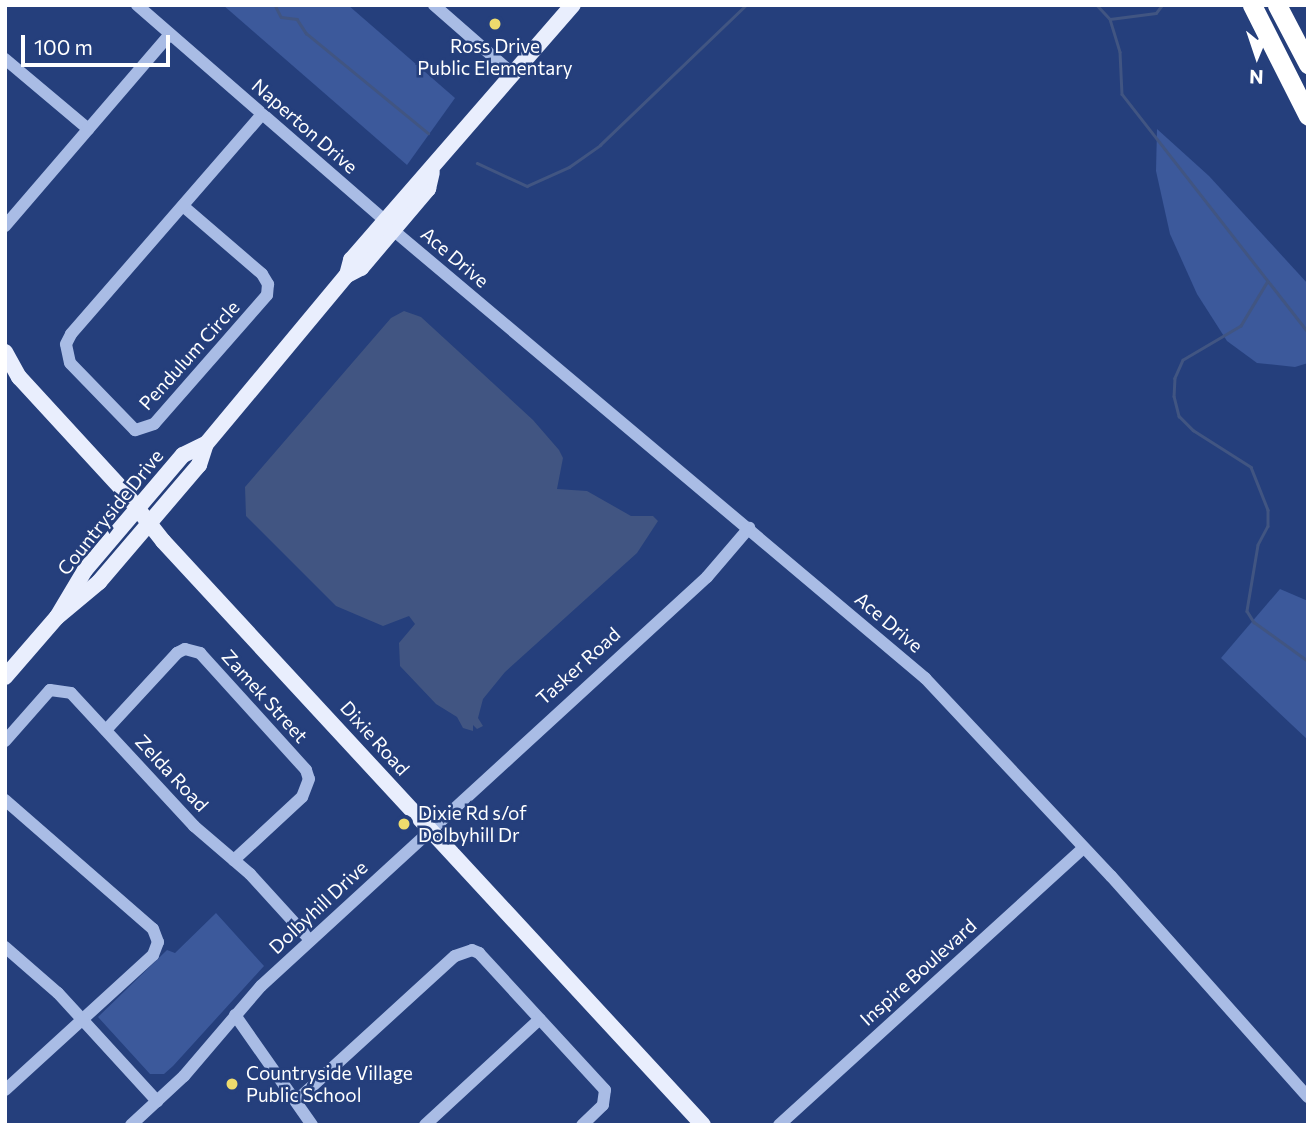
<!DOCTYPE html>
<style>
body{margin:0}
#map{position:relative;width:1313px;height:1130px;overflow:hidden;background:#253f7c;font-family:Commissioner,sans-serif}
div>[style]{position:absolute}
.green>*{inset:0;background:#3c599b}
.water>*{inset:0;background:#415582}
.stream>*{height:2.5px;margin:-1.25px;padding:0 1.25px;transform-origin:1.25px;border-radius:1.25px;background:#415582}
.minor>*{height:12px;margin:-6px;padding:0 6px;transform-origin:6px;border-radius:6px;background:#a9bce5}
.major>*{height:16px;margin:-8px;padding:0 8px;transform-origin:8px;border-radius:8px;background:#e9eefd}
.highway>*{height:19px;margin:-9.5px;padding:0 9.5px;transform-origin:9.5px;border-radius:9.5px;background:#fff}
.dots>*{width:19px;height:19px;translate:-50% -50%;box-sizing:border-box;border:4px solid #253f7c;border-radius:50%}
span{translate:-50% -50%;white-space:nowrap;text-align:center;line-height:1.15;-webkit-text-stroke:5px #253f7c;paint-order:stroke}
.poi-label{font-size:19px;color:#fff}
.left{translate:0 -50%;text-align:left}
.street-label{font-size:19px;color:#fff}
.frame{position:absolute;inset:0;border:7px solid #fff;pointer-events:none}
.north{position:absolute;left:1222px;top:21px;width:70px;height:70px;-webkit-text-stroke:5px #253f7c;paint-order:stroke;rotate:182deg;font-size:19px;font-weight:700;line-height:28px;text-align:center;color:#fff}
.north::after{content:'';display:block;margin:auto;width:24px;height:32px;background:#fff;clip-path:polygon(50% 0,100% 100%,50% 72%,0 100%)}
.scale{position:absolute;left:21px;top:35px;width:149px;height:32px;box-sizing:border-box;border:4px solid #fff;border-top:0;padding-left:9px;font-size:21px;line-height:24px;white-space:nowrap;color:#fff;-webkit-text-stroke:5px #253f7c;paint-order:stroke}
</style>
<div id="map">
<div class="green">
<div style="clip-path:polygon(223px 5px,348px 5px,455px 98px,407px 165px)"></div>
<div style="clip-path:polygon(1157px 129px,1209px 176px,1308px 284px,1308px 363px,1295px 367px,1257px 363px,1227px 341px,1197px 294px,1170px 234px,1156px 171px)"></div>
<div style="clip-path:polygon(1280px 589px,1308px 601px,1308px 740px,1221px 658px)"></div>
<div style="clip-path:polygon(216px 913px,264px 966px,173px 1066px,164px 1074px,150px 1074px,98px 1017px,167px 950px,175px 953px)"></div>
</div>
<div class="water">
<div style="clip-path:polygon(404px 311px,421px 317px,533px 420px,559px 450px,563px 458px,557px 489px,587px 491px,631px 516px,653px 516px,658px 521px,637px 553px,505px 672px,483px 699px,478px 718px,483px 726px,477px 729px,473px 725px,473px 731px,463px 728px,457px 717px,436px 704px,400px 666px,399px 643px,415px 624px,409px 616px,383px 626px,336px 606px,246px 516px,245px 487px,391px 318px)"></div>
</div>
<div class="stream">
<div style="left:275px;top:5px;width:13px;rotate:63deg"></div>
<div style="left:281px;top:17px;width:16px;rotate:7deg"></div>
<div style="left:297px;top:19px;width:17px;rotate:57deg"></div>
<div style="left:306px;top:33px;width:158px;rotate:39.3deg"></div>
<div style="left:1097px;top:5px;width:19px;rotate:47deg"></div>
<div style="left:1110px;top:19px;width:34px;rotate:73deg"></div>
<div style="left:1120px;top:52px;width:42px;rotate:87.3deg"></div>
<div style="left:1122px;top:94px;width:302px;rotate:52deg"></div>
<div style="left:1110px;top:19px;width:46px;rotate:-7.4deg"></div>
<div style="left:1156px;top:13px;width:10px;rotate:-53deg"></div>
<div style="left:477px;top:163px;width:55px;rotate:24.7deg"></div>
<div style="left:527px;top:186px;width:46px;rotate:-24.3deg"></div>
<div style="left:569px;top:167px;width:38px;rotate:-35deg"></div>
<div style="left:600px;top:145px;width:202px;rotate:-43.8deg"></div>
<div style="left:1268px;top:281px;width:52px;rotate:121deg"></div>
<div style="left:1241px;top:326px;width:67px;rotate:149.6deg"></div>
<div style="left:1183px;top:360px;width:20px;rotate:114deg"></div>
<div style="left:1175px;top:378px;width:18px;rotate:93deg"></div>
<div style="left:1174px;top:396px;width:21px;rotate:76deg"></div>
<div style="left:1179px;top:416px;width:20px;rotate:45deg"></div>
<div style="left:1193px;top:430px;width:69px;rotate:32.5deg"></div>
<div style="left:1251px;top:467px;width:46px;rotate:68.4deg"></div>
<div style="left:1268px;top:510px;width:16px;rotate:90deg"></div>
<div style="left:1268px;top:526px;width:21px;rotate:118deg"></div>
<div style="left:1258px;top:545px;width:67px;rotate:99.5deg"></div>
<div style="left:1247px;top:611px;width:13px;rotate:58deg"></div>
<div style="left:1254px;top:622px;width:67px;rotate:35.8deg"></div>
</div>
<div class="minor">
<div style="left:137px;top:5px;width:327px;rotate:41deg"></div>
<div style="left:434px;top:5px;width:106px;rotate:41.2deg"></div>
<div style="left:5px;top:59px;width:109px;rotate:40.1deg"></div>
<div style="left:183px;top:206px;width:104px;rotate:40.7deg"></div>
<div style="left:262px;top:274px;width:12px;rotate:59deg"></div>
<div style="left:268px;top:284px;width:11px;rotate:95deg"></div>
<div style="left:267px;top:295px;width:171px;rotate:131.2deg"></div>
<div style="left:154px;top:424px;width:20px;rotate:162deg"></div>
<div style="left:135px;top:430px;width:93px;rotate:-134.1deg"></div>
<div style="left:70px;top:363px;width:19px;rotate:-102deg"></div>
<div style="left:66px;top:344px;width:11px;rotate:-63deg"></div>
<div style="left:71px;top:334px;width:291px;rotate:-49deg"></div>
<div style="left:5px;top:226px;width:253px;rotate:-49.3deg"></div>
<div style="left:393px;top:230px;width:696px;rotate:40.1deg"></div>
<div style="left:925px;top:678px;width:272px;rotate:46.8deg"></div>
<div style="left:1111px;top:876px;width:296px;rotate:48.3deg"></div>
<div style="left:106px;top:730px;width:105px;rotate:-47.3deg"></div>
<div style="left:177px;top:653px;width:9px;rotate:-27deg"></div>
<div style="left:185px;top:649px;width:16px;rotate:15deg"></div>
<div style="left:200px;top:653px;width:158px;rotate:47.8deg"></div>
<div style="left:306px;top:770px;width:9px;rotate:72deg"></div>
<div style="left:309px;top:779px;width:19px;rotate:111deg"></div>
<div style="left:302px;top:797px;width:93px;rotate:137.2deg"></div>
<div style="left:5px;top:741px;width:68px;rotate:-48.6deg"></div>
<div style="left:50px;top:690px;width:21px;rotate:8deg"></div>
<div style="left:71px;top:693px;width:181px;rotate:47.2deg"></div>
<div style="left:194px;top:826px;width:74px;rotate:40.6deg"></div>
<div style="left:250px;top:874px;width:89px;rotate:47.7deg"></div>
<div style="left:5px;top:800px;width:196px;rotate:41.1deg"></div>
<div style="left:153px;top:929px;width:14px;rotate:69deg"></div>
<div style="left:158px;top:942px;width:14px;rotate:111deg"></div>
<div style="left:153px;top:955px;width:200px;rotate:137.6deg"></div>
<div style="left:5px;top:947px;width:70px;rotate:41deg"></div>
<div style="left:58px;top:993px;width:147px;rotate:47.5deg"></div>
<div style="left:235px;top:1015px;width:134px;rotate:55deg"></div>
<div style="left:296px;top:1101px;width:215px;rotate:-42.4deg"></div>
<div style="left:455px;top:956px;width:18px;rotate:-19deg"></div>
<div style="left:472px;top:950px;width:8px;rotate:23deg"></div>
<div style="left:479px;top:953px;width:186px;rotate:47.4deg"></div>
<div style="left:605px;top:1090px;width:15px;rotate:98deg"></div>
<div style="left:603px;top:1105px;width:29px;rotate:136deg"></div>
<div style="left:131px;top:1125px;width:72px;rotate:-42.8deg"></div>
<div style="left:184px;top:1076px;width:118px;rotate:-49.5deg"></div>
<div style="left:261px;top:986px;width:605px;rotate:-42.52deg"></div>
<div style="left:707px;top:577px;width:65px;rotate:-49.4deg"></div>
<div style="left:425px;top:1125px;width:156px;rotate:-42.7deg"></div>
<div style="left:779px;top:1125px;width:411px;rotate:-42.3deg"></div>
</div>
<div class="major">
<div style="left:347px;top:275px;width:16px;rotate:-27deg"></div>
<div style="left:361px;top:268px;width:104px;rotate:-49.7deg"></div>
<div style="left:428px;top:189px;width:17px;rotate:-77deg"></div>
<div style="left:5px;top:352px;width:29px;rotate:61deg"></div>
<div style="left:19px;top:377px;width:154px;rotate:47.4deg"></div>
<div style="left:123px;top:490px;width:65px;rotate:51.9deg"></div>
<div style="left:163px;top:541px;width:795px;rotate:47.24deg"></div>
<div style="left:57px;top:617px;width:55px;rotate:-39.8deg"></div>
<div style="left:99px;top:582px;width:154px;rotate:-49.5deg"></div>
<div style="left:199px;top:465px;width:22px;rotate:-72deg"></div>
<div style="left:206px;top:444px;width:220px;rotate:-50.2deg"></div>
<div style="left:347px;top:275px;width:16px;rotate:-75deg"></div>
<div style="left:351px;top:260px;width:338px;rotate:-49deg"></div>
<div style="left:5px;top:677px;width:79px;rotate:-49.1deg"></div>
<div style="left:57px;top:617px;width:55px;rotate:-59.2deg"></div>
<div style="left:85px;top:570px;width:151px;rotate:-49.6deg"></div>
<div style="left:183px;top:455px;width:25px;rotate:-26deg"></div>
</div>
<div class="highway">
<div style="left:1252px;top:5px;width:124px;rotate:63.2deg"></div>
<div style="left:1277px;top:5px;width:67px;rotate:62.3deg"></div>
</div>
<div class="dots">
<div style="left:495px;top:24px;background:#eedb6d"></div>
<div style="left:404px;top:824px;background:#eedb6d"></div>
<div style="left:232px;top:1084px;background:#eedb6d"></div>
</div>
<div class="poi-label">
<span style="left:495px;top:57px">Ross Drive<br>Public Elementary</span>
<span class="left" style="left:418px;top:824px">Dixie Rd s/of<br>Dolbyhill Dr</span>
<span class="left" style="left:246px;top:1084px">Countryside Village<br>Public School</span>
</div>
<div class="street-label">
<span style="left:305px;top:126px;rotate:41deg">Naperton Drive</span>
<span style="left:455px;top:257px;rotate:40deg">Ace Drive</span>
<span style="left:189px;top:355px;rotate:-48deg">Pendulum Circle</span>
<span style="left:110px;top:512px;rotate:-51deg">Countryside Drive</span>
<span style="left:889px;top:622px;rotate:40deg">Ace Drive</span>
<span style="left:578px;top:666px;rotate:-42deg">Tasker Road</span>
<span style="left:265px;top:696px;rotate:48deg">Zamek Street</span>
<span style="left:375px;top:738px;rotate:48deg">Dixie Road</span>
<span style="left:172px;top:773px;rotate:47deg">Zelda Road</span>
<span style="left:318px;top:907px;rotate:-43deg">Dolbyhill Drive</span>
<span style="left:918px;top:972px;rotate:-42deg">Inspire Boulevard</span>
</div>
<div class="frame"></div>
<div class="north">N</div>
<div class="scale">100 m</div>
</div>
